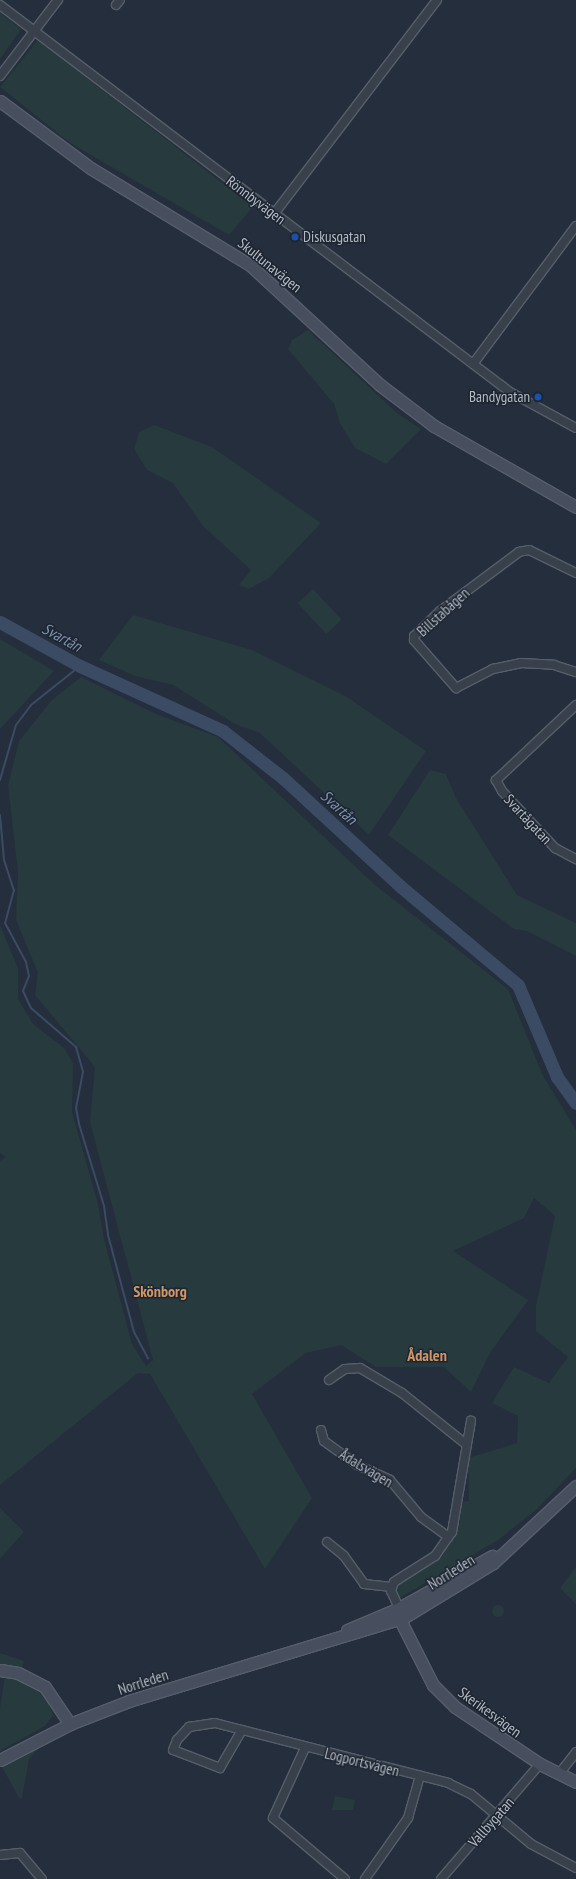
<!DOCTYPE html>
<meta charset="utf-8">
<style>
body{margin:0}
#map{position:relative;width:576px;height:1879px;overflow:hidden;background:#252e3c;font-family:"PT Sans Narrow",sans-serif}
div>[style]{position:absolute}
.green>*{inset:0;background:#273a3d;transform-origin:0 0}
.round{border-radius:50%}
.stream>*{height:2px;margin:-1px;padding:0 1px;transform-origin:1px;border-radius:1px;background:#3b4b64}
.river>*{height:13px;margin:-6.5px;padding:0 6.5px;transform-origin:6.5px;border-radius:6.5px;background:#3b4b64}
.roads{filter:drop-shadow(1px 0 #565e6a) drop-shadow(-1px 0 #565e6a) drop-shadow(0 1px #565e6a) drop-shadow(0 -1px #565e6a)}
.street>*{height:8px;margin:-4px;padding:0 4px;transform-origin:4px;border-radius:4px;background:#38404c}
.secondary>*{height:11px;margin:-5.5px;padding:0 5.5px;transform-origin:5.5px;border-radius:5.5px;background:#474f5f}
.dots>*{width:11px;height:11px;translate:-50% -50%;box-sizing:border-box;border:2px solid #1d2531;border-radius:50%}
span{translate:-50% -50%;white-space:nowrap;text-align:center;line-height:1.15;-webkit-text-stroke:3px #1d2531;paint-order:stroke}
.street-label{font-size:15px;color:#b4bbc7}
.poi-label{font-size:15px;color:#b4bbc7}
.left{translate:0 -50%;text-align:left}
.right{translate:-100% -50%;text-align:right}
.water-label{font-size:16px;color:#7d91ad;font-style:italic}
.neighbourhood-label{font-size:16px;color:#cf9667;font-weight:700}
</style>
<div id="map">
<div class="green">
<div style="clip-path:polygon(0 13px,21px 29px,0 59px)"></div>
<div style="clip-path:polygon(38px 40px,253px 207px,229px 235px,70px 143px,0 87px)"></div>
<div style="clip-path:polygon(308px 330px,397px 413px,421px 429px,386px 464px,355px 448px,340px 423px,334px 404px,288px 349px,292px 340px)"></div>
<div style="clip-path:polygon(154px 425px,212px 447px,321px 523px,269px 578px,249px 589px,239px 585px,251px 570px,203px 526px,173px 483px,147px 470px,134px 449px,139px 432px)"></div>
<div style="left:313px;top:589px;width:42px;height:21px;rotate:47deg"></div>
<div style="clip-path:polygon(133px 615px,252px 650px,347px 697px,426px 751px,369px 835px,260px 733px,237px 725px,173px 685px,135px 676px,99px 660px)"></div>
<div style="clip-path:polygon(0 639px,54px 671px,0 729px)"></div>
<div style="clip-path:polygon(81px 677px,156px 714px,218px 737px,375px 885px,508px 989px,542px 1074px,576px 1130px,576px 1468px,537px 1509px,498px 1540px,398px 1599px,395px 1587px,441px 1557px,460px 1522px,462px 1502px,469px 1501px,468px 1458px,517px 1443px,518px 1416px,492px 1403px,514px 1367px,549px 1383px,568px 1357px,536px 1331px,536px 1306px,555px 1216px,534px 1198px,524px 1218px,453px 1251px,528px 1300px,490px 1353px,471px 1392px,444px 1367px,376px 1367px,341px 1345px,306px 1353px,252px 1394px,312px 1498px,265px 1569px,150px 1374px,138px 1373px,0 1485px,0 1161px,6px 1157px,0 1153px,0 925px,18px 968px,18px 999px,33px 1024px,64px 1048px,73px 1063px,72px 1112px,98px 1204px,104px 1239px,132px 1344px,146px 1366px,153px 1360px,90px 1122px,95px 1067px,35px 995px,38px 973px,16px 920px,18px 871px,8px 786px,19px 741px,52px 700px)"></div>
<div style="clip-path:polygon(430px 770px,446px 774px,456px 798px,517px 895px,576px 923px,576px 956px,527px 931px,514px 929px,388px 835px)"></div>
<div style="clip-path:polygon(0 1508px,24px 1532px,0 1559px)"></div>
<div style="clip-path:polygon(576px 1567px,576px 1604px,560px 1588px)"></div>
<div class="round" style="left:492px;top:1605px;width:12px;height:12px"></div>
<div style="clip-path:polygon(0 1653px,24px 1661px,22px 1670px,0 1666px)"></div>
<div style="clip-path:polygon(5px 1675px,26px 1680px,45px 1694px,53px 1715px,45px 1726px,0 1751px,0 1708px)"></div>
<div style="clip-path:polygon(48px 1739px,29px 1759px,22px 1798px,19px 1798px,1px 1765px)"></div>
<div style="clip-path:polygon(335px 1796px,355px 1800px,353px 1810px,332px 1810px)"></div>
</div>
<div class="stream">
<div style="left:0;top:780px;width:57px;rotate:-73.8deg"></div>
<div style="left:16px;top:725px;width:25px;rotate:-53deg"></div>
<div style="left:31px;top:705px;width:63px;rotate:-38.5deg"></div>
<div style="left:0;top:815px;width:45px;rotate:84.9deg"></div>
<div style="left:4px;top:860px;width:32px;rotate:72deg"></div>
<div style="left:14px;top:890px;width:34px;rotate:105deg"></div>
<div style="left:5px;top:923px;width:44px;rotate:61.7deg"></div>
<div style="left:26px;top:962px;width:14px;rotate:78deg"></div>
<div style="left:29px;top:976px;width:16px;rotate:112deg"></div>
<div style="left:23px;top:991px;width:19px;rotate:65deg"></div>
<div style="left:31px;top:1008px;width:60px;rotate:40.9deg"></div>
<div style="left:76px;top:1047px;width:26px;rotate:74deg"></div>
<div style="left:83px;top:1072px;width:37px;rotate:101deg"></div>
<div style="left:76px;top:1108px;width:16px;rotate:79deg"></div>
<div style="left:79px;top:1124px;width:86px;rotate:73deg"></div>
<div style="left:104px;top:1206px;width:29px;rotate:82deg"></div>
<div style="left:108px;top:1235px;width:100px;rotate:75deg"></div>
<div style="left:134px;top:1332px;width:30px;rotate:62deg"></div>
</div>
<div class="river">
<div style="left:0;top:622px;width:91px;rotate:28.8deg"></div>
<div style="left:80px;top:666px;width:157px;rotate:24.4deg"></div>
<div style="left:223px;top:731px;width:76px;rotate:38.1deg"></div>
<div style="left:283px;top:778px;width:159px;rotate:42.7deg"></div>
<div style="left:400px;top:886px;width:154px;rotate:40deg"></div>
<div style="left:518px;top:985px;width:100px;rotate:67deg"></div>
<div style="left:557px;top:1077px;width:32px;rotate:54deg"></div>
</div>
<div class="roads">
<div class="street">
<div style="left:0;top:5px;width:640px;rotate:37.19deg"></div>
<div style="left:510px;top:392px;width:75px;rotate:28.6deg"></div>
<div style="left:116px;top:5px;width:6px;rotate:-51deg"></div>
<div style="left:0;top:76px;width:96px;rotate:-52.7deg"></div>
<div style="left:274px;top:214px;width:269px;rotate:-52.7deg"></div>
<div style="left:473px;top:364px;width:172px;rotate:-53.3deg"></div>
<div style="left:576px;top:573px;width:52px;rotate:-153.9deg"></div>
<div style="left:529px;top:550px;width:10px;rotate:169deg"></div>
<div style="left:519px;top:552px;width:99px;rotate:143.2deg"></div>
<div style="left:440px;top:611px;width:36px;rotate:136deg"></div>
<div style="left:414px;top:636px;width:4px;rotate:90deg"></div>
<div style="left:414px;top:640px;width:64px;rotate:48.8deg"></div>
<div style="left:456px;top:688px;width:42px;rotate:-27.2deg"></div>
<div style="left:493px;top:669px;width:29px;rotate:-12deg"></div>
<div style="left:521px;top:663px;width:33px;rotate:3deg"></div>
<div style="left:554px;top:665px;width:23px;rotate:18deg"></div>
<div style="left:576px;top:705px;width:110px;rotate:136.8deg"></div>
<div style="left:496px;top:780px;width:13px;rotate:61deg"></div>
<div style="left:502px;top:791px;width:78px;rotate:47.1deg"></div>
<div style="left:555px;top:848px;width:24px;rotate:28deg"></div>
<div style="left:329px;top:1380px;width:19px;rotate:-35deg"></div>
<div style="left:345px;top:1369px;width:15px;rotate:-4deg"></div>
<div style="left:360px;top:1368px;width:49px;rotate:30.8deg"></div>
<div style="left:402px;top:1393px;width:83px;rotate:38.7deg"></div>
<div style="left:321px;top:1430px;width:11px;rotate:75deg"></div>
<div style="left:324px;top:1441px;width:41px;rotate:36deg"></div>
<div style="left:357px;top:1465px;width:36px;rotate:24deg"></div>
<div style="left:390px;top:1480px;width:48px;rotate:50deg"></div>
<div style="left:421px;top:1517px;width:34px;rotate:36deg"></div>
<div style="left:327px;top:1542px;width:22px;rotate:39deg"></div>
<div style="left:344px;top:1556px;width:34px;rotate:54deg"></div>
<div style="left:364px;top:1584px;width:28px;rotate:6deg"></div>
<div style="left:399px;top:1608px;width:19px;rotate:-115deg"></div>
<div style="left:391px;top:1591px;width:9px;rotate:-72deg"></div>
<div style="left:394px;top:1582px;width:49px;rotate:-32.4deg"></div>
<div style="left:435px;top:1556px;width:29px;rotate:-55deg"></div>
<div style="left:452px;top:1532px;width:113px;rotate:-80.3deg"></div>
<div style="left:242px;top:1730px;width:44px;rotate:120.1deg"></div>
<div style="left:220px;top:1768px;width:50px;rotate:-159deg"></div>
<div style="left:173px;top:1750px;width:11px;rotate:-68deg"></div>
<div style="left:177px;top:1740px;width:18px;rotate:-47deg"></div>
<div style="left:189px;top:1727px;width:26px;rotate:-9deg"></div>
<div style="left:215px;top:1723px;width:241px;rotate:14.4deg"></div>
<div style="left:448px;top:1783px;width:25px;rotate:26deg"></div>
<div style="left:471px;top:1794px;width:78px;rotate:39.8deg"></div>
<div style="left:531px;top:1844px;width:51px;rotate:28.1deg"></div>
<div style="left:305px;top:1748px;width:77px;rotate:114.6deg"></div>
<div style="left:273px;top:1818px;width:94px;rotate:40.3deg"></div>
<div style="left:559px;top:1774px;width:28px;rotate:-52deg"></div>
<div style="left:0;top:1855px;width:20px;rotate:-6deg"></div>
<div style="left:20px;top:1853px;width:34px;rotate:50deg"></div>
<div style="left:365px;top:1879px;width:75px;rotate:-54.8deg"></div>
<div style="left:408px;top:1818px;width:44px;rotate:-74.1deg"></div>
<div style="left:441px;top:1879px;width:152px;rotate:-49.3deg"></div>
</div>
<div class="secondary">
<div style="left:0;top:101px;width:114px;rotate:36.5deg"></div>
<div style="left:92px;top:169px;width:185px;rotate:31.3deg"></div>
<div style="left:250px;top:265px;width:177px;rotate:42.7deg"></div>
<div style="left:380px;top:385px;width:68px;rotate:37.2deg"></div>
<div style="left:434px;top:426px;width:163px;rotate:29.7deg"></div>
<div style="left:395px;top:1610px;width:84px;rotate:63.1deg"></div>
<div style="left:433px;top:1685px;width:31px;rotate:45deg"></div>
<div style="left:455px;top:1707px;width:102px;rotate:33.8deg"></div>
<div style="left:540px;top:1764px;width:40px;rotate:26.6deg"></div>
<div style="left:347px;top:1630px;width:56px;rotate:-22.9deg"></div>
<div style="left:399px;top:1608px;width:107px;rotate:-29.2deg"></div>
<div style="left:0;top:1670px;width:18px;rotate:9deg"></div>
<div style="left:18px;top:1673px;width:30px;rotate:27deg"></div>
<div style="left:45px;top:1687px;width:45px;rotate:56deg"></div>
<div style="left:0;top:1760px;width:79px;rotate:-27.2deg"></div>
<div style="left:70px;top:1724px;width:63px;rotate:-21.3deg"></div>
<div style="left:129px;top:1701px;width:286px;rotate:-16.9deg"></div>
<div style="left:403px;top:1618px;width:105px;rotate:-31.4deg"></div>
<div style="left:493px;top:1563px;width:113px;rotate:-42.9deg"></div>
</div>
</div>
<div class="dots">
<div style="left:295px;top:237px;background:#1a4fb4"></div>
<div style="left:538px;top:397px;background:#1a4fb4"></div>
</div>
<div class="street-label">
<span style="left:256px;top:200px;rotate:37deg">Rönnbyvägen</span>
<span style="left:270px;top:265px;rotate:39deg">Skultunavägen</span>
<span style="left:443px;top:612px;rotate:-42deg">Billstabågen</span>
<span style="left:528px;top:819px;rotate:47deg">Svartågatan</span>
<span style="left:366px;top:1468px;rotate:31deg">Ådalsvägen</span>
<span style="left:451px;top:1572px;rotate:-32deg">Norrleden</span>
<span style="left:143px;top:1682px;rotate:-18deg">Norrleden</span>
<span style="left:490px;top:1712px;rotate:36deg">Skerikesvägen</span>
<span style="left:362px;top:1762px;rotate:14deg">Logportsvägen</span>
<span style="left:491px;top:1822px;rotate:-49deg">Vallbygatan</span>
</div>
<div class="poi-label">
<span class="left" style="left:303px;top:237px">Diskusgatan</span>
<span class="right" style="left:530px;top:397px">Bandygatan</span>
</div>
<div class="water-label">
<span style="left:62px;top:637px;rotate:29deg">Svartån</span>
<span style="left:339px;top:807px;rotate:42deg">Svartån</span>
</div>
<div class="neighbourhood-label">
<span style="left:160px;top:1291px">Skönborg</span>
<span style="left:427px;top:1355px">Ådalen</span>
</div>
</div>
